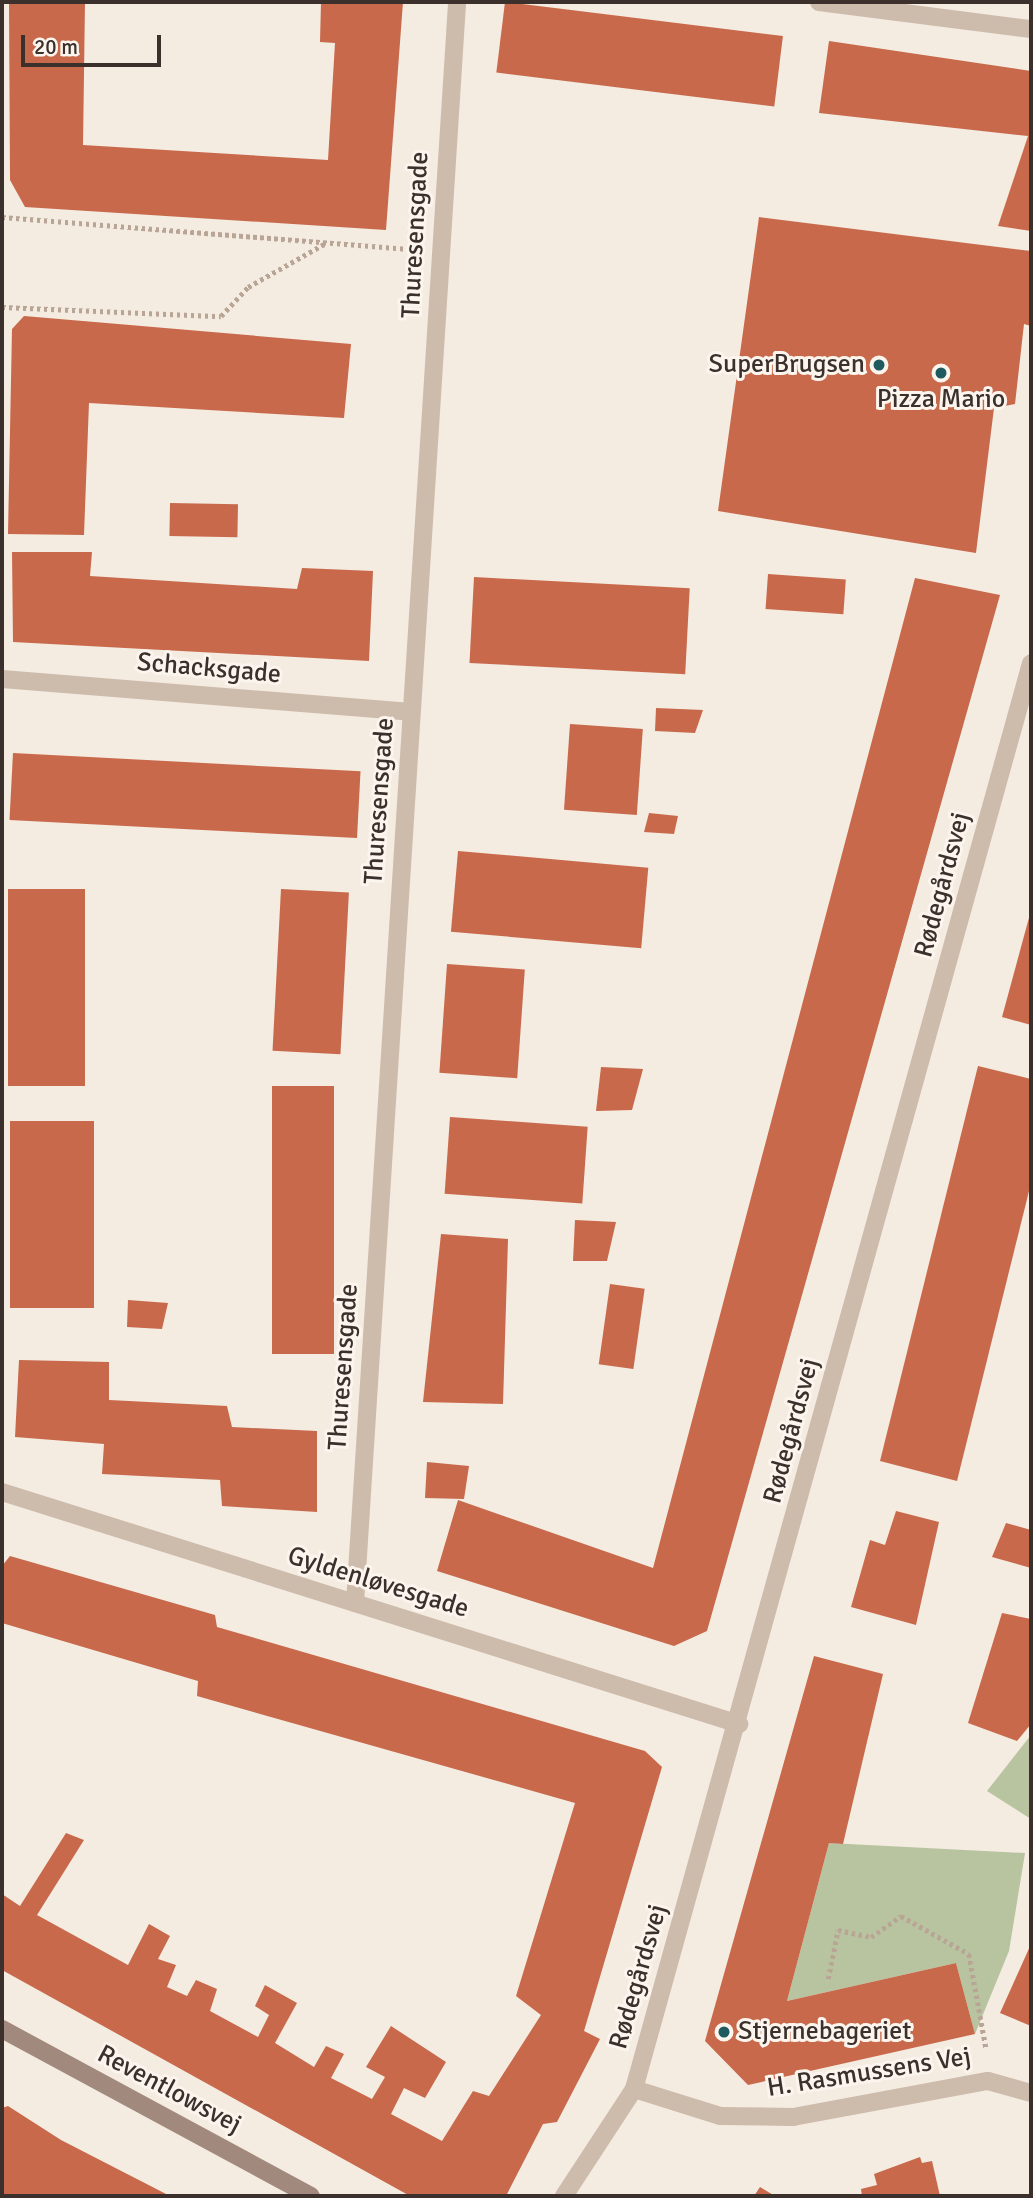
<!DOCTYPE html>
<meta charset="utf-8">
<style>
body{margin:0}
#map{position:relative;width:1033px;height:2198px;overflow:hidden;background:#f4ebe1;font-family:Signika,sans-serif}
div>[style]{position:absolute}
.green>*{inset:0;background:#b8c4a0}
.building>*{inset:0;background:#c8694b;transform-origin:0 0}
.path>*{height:4.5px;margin-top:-2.25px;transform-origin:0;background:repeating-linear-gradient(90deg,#b9a596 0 3.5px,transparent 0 7px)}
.service>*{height:18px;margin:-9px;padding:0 9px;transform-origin:9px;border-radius:9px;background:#cdbbac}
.minor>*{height:18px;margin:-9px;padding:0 9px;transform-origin:9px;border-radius:9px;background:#cdbbac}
.tertiary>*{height:18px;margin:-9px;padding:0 9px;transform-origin:9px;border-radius:9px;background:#cdbbac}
.secondary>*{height:18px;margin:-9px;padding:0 9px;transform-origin:9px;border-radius:9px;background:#a18a7d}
.dots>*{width:19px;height:19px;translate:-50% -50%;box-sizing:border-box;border:4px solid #fbf5ee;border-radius:50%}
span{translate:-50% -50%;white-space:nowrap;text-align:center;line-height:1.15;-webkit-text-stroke:6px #fbf5ee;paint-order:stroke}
.street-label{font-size:26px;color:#3b302b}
.poi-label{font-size:26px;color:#3b302b}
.right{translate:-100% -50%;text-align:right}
.left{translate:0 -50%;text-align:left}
.frame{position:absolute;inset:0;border:4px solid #3b302b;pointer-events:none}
.scale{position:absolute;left:21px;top:35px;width:140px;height:32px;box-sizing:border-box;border:4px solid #3b302b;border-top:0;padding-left:9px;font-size:21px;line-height:24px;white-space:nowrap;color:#3b302b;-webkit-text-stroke:5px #fbf5ee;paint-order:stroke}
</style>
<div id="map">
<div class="green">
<div style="clip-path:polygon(1031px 1735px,1031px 1819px,987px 1791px)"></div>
<div style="clip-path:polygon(829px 1843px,1025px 1853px,1009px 1951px,975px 2034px,956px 1963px,787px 2001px)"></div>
</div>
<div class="building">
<div style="clip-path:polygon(9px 2px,85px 2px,83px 145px,328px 160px,335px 43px,320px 42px,321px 2px,403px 2px,386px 230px,25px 207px,10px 180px)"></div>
<div style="left:505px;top:2px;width:280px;height:71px;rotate:7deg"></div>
<div style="clip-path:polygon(829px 41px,1031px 71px,1031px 231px,998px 226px,1028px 136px,819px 113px)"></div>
<div style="clip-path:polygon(759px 217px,1031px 251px,1031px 326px,1024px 324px,1015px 404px,994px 408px,976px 553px,718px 511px)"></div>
<div style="clip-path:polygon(24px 316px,351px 344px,344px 418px,89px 403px,84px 535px,8px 534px,12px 329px)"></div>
<div style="left:170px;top:503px;width:68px;height:33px;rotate:1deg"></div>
<div style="clip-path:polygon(12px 552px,92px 552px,90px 576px,297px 589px,302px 568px,373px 571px,369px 661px,13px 642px)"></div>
<div style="left:768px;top:574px;width:78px;height:35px;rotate:4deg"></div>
<div style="left:474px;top:577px;width:216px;height:86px;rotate:3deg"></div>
<div style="clip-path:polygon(915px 578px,1000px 595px,707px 1631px,674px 1646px,437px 1571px,458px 1500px,653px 1568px)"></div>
<div style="clip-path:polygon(656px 708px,703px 710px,695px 733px,655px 731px)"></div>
<div style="left:570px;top:724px;width:73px;height:86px;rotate:4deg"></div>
<div style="left:13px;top:753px;width:348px;height:67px;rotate:3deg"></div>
<div style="clip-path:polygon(649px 813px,678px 816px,674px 834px,644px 832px)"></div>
<div style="left:458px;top:851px;width:191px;height:81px;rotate:5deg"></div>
<div style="left:85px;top:889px;width:197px;height:77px;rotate:90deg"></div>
<div style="left:281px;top:889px;width:68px;height:162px;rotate:3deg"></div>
<div style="clip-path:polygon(1030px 914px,1031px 914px,1031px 1025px,1002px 1017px)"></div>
<div style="left:447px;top:964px;width:78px;height:109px;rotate:4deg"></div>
<div style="clip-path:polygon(978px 1066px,1031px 1079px,1031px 1183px,957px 1481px,880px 1461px)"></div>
<div style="clip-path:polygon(601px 1067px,643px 1069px,632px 1110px,596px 1111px)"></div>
<div style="left:272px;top:1086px;width:62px;height:268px"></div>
<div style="left:450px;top:1117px;width:138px;height:77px;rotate:4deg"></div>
<div style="left:94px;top:1121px;width:187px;height:84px;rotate:90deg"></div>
<div style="clip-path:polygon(575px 1220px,616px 1222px,607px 1261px,573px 1261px)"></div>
<div style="clip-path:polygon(441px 1234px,508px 1239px,503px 1404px,423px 1402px)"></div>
<div style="left:610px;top:1284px;width:35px;height:81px;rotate:8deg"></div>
<div style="clip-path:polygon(128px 1300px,168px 1303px,162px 1329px,127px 1327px)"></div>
<div style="clip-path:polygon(19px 1360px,109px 1362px,109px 1400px,227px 1406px,232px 1427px,317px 1431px,317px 1512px,222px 1506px,220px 1480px,102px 1474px,104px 1444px,15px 1437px)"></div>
<div style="clip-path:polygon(427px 1462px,469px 1466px,464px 1499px,425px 1498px)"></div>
<div style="clip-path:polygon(896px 1511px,939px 1522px,916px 1625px,851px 1607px,870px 1540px,885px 1545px)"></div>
<div style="clip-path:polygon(1006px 1523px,1031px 1530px,1031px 1568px,992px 1557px)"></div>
<div style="clip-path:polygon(10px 1556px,215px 1615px,217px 1627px,645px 1751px,662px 1767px,584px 2031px,600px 2039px,557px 2122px,543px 2124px,506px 2196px,410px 2196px,2px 1970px,2px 1894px,20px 1906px,66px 1833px,84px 1840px,37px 1915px,128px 1965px,149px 1924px,170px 1936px,158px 1959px,176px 1965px,167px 1987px,187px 1996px,196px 1980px,217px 1989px,210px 2011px,258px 2037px,269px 2015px,255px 2006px,265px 1985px,297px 2003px,275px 2043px,314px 2067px,326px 2046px,344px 2054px,331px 2078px,372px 2099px,385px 2077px,366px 2067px,391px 2026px,446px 2062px,425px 2098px,404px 2088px,391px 2114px,442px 2141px,473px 2091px,489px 2096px,541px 2015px,516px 1996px,575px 1803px,197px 1696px,198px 1681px,2px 1623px,2px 1566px)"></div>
<div style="clip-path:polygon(1002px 1613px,1031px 1619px,1031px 1724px,1017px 1741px,968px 1723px)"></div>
<div style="clip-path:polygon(814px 1656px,883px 1674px,843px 1844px,829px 1843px,787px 2001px,956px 1963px,975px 2034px,748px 2085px,705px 2041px)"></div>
<div style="clip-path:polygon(1031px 1944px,1031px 2026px,1000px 2013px)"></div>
<div style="clip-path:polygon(8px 2106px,61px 2140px,170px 2196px,2px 2196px,2px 2108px)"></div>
<div style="clip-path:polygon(920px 2157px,922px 2163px,932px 2161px,940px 2196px,862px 2196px,861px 2189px,877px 2185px,874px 2174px)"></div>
<div style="clip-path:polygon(760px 2187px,775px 2196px,754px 2196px)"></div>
</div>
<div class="path">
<div style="left:2px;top:217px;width:408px;rotate:4.5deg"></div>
<div style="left:2px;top:307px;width:219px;rotate:2.4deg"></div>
<div style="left:221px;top:316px;width:40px;rotate:-47deg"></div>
<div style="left:248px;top:287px;width:90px;rotate:-29.4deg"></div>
<div style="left:828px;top:1979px;width:50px;rotate:-78.5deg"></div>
<div style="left:838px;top:1930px;width:34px;rotate:12deg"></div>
<div style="left:871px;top:1937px;width:37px;rotate:-35deg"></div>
<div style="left:901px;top:1916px;width:78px;rotate:29.2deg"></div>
<div style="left:969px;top:1954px;width:96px;rotate:79.7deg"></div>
</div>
<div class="service">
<div style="left:819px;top:2px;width:214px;rotate:7.3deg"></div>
</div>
<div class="minor">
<div style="left:2px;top:679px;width:410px;rotate:4.6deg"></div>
<div style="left:2px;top:1492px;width:773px;rotate:17.47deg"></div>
<div style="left:355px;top:1603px;width:1604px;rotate:-86.35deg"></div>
<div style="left:634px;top:2089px;width:90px;rotate:17.4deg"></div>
<div style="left:720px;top:2116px;width:73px;rotate:0.8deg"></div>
<div style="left:793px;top:2117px;width:198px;rotate:-10.5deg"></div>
<div style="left:988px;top:2081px;width:45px;rotate:15.6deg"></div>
</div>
<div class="tertiary">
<div style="left:564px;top:2196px;width:128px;rotate:-56.8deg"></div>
<div style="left:634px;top:2089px;width:1480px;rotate:-74.44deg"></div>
</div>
<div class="secondary">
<div style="left:2px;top:2029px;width:351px;rotate:28.4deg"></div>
</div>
<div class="dots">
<div style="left:879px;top:365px;background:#1f5a5e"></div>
<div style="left:941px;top:373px;background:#1f5a5e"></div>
<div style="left:724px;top:2032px;background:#1f5a5e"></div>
</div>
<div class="street-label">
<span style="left:416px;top:235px;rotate:-87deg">Thuresensgade</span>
<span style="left:209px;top:669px;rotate:5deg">Schacksgade</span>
<span style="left:380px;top:801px;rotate:-86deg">Thuresensgade</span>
<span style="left:943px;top:885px;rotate:-75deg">Rødegårdsvej</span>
<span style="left:344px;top:1367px;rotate:-86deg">Thuresensgade</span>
<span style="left:792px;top:1431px;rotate:-75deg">Rødegårdsvej</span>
<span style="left:378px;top:1583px;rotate:17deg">Gyldenløvesgade</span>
<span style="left:639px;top:1977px;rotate:-74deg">Rødegårdsvej</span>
<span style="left:869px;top:2073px;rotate:-9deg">H. Rasmussens Vej</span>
<span style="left:169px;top:2090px;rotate:28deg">Reventlowsvej</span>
</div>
<div class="poi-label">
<span class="right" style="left:865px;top:365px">SuperBrugsen</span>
<span style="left:941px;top:400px">Pizza Mario</span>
<span class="left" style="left:738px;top:2032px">Stjernebageriet</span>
</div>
<div class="frame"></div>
<div class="scale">20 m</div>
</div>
